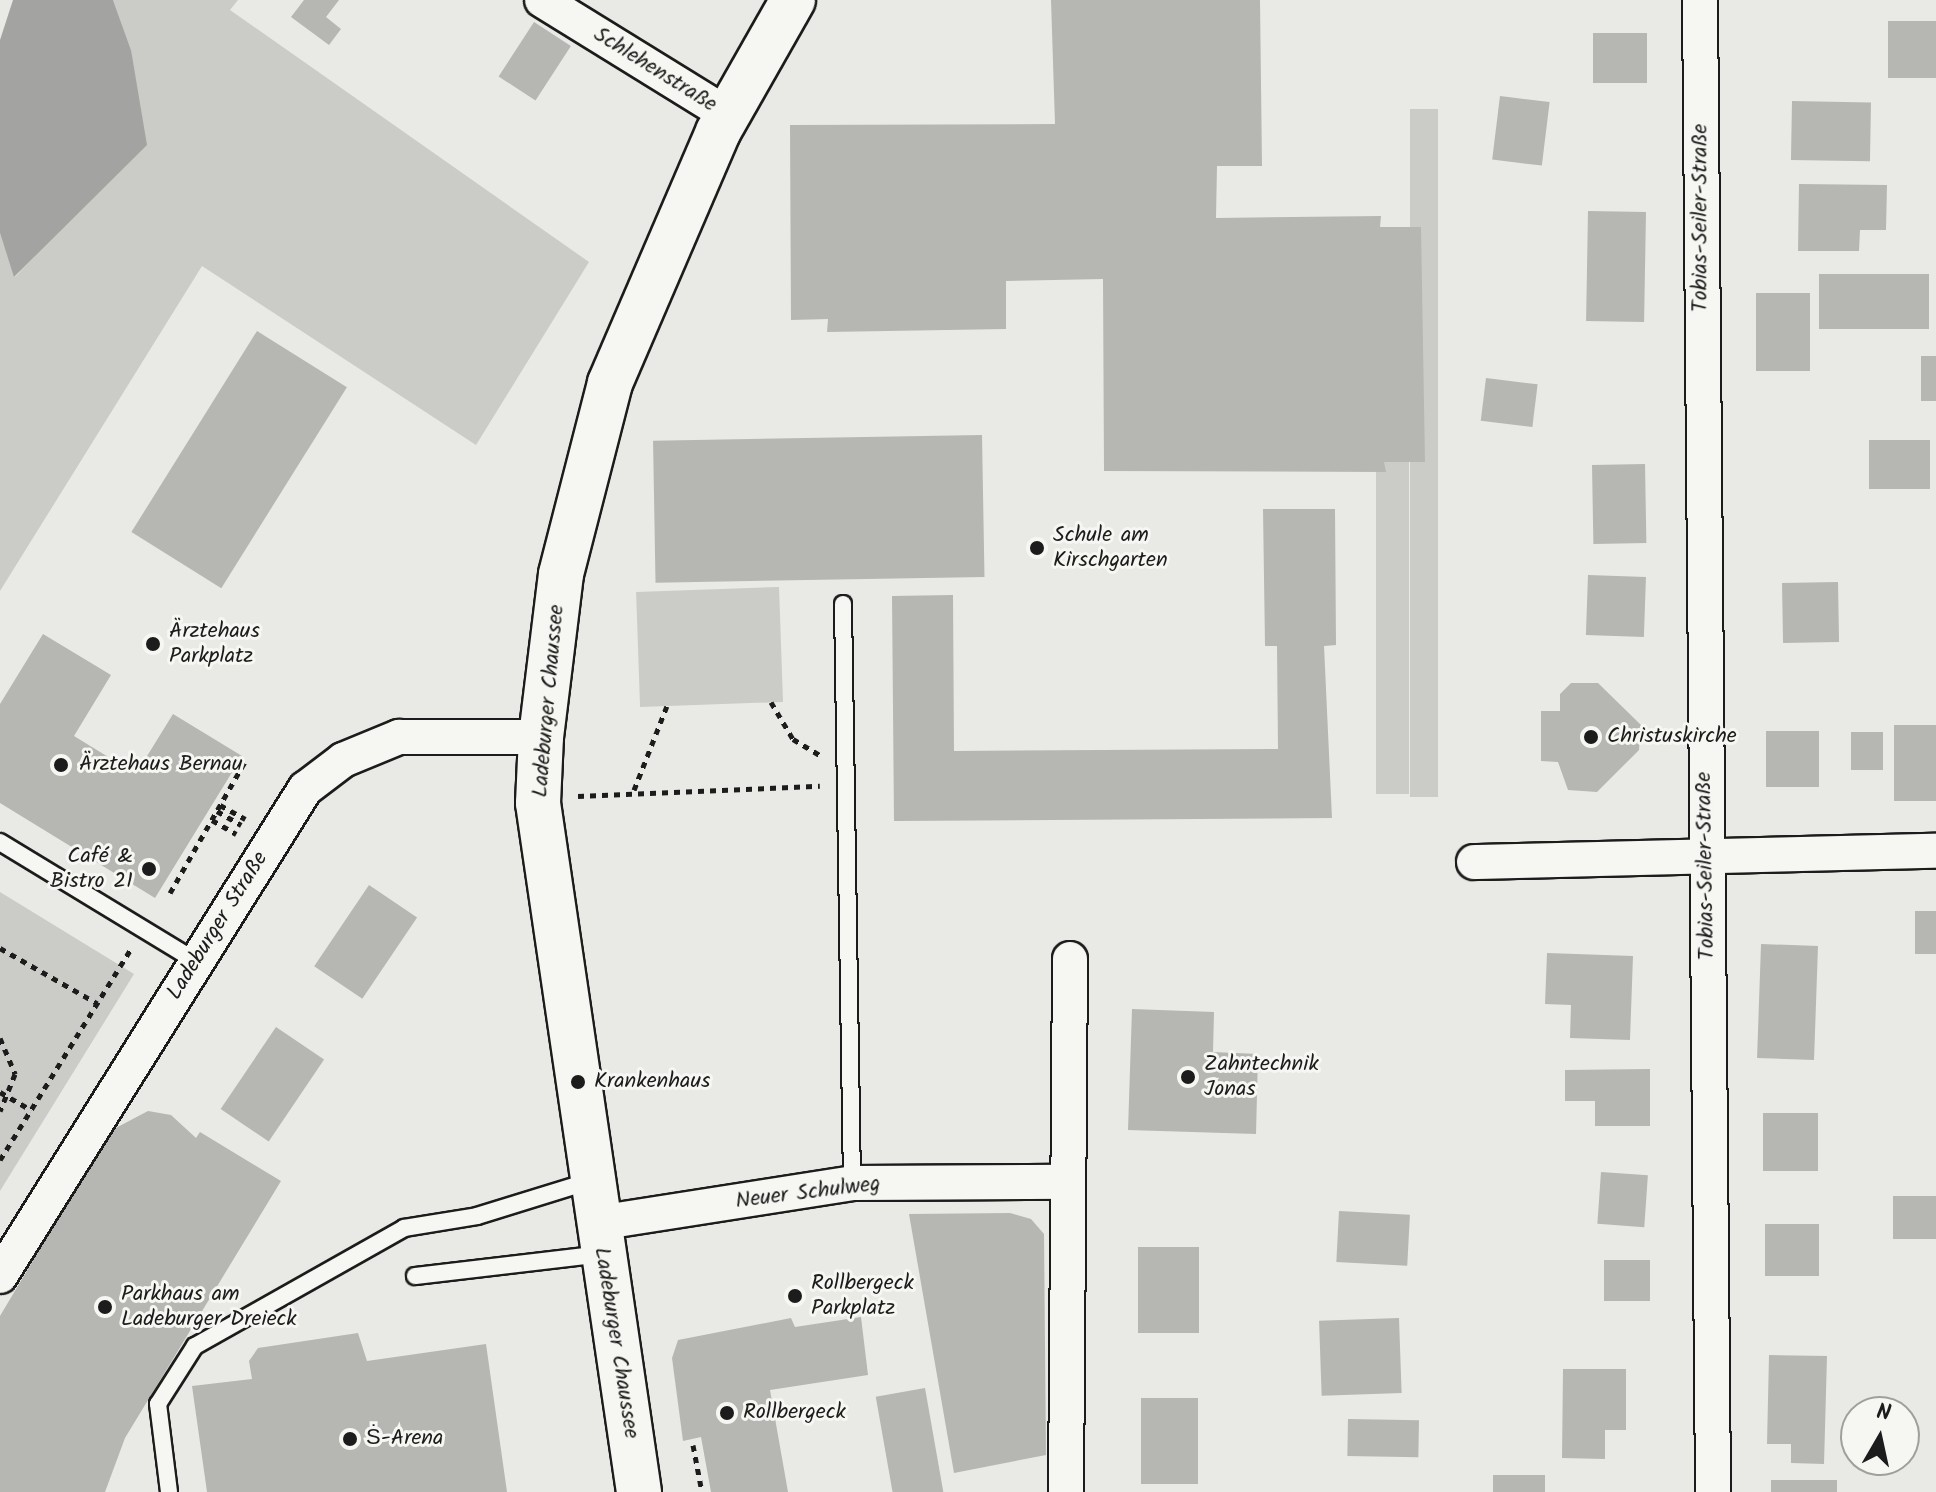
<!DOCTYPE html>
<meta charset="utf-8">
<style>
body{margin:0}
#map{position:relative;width:1936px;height:1492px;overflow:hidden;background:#e9e9e5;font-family:Kalam,sans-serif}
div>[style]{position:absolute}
.green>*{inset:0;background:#cbcbc7;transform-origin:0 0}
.water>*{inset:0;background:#a3a3a1}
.building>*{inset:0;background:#b6b6b3;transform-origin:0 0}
.path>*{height:5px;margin-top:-2.5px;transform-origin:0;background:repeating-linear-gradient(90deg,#1c1c1c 0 6px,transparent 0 12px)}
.roads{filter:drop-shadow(2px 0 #1c1c1c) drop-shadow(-2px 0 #1c1c1c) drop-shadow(0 2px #1c1c1c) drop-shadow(0 -2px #1c1c1c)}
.lane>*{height:16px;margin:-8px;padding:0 8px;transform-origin:8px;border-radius:8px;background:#f6f6f2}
.street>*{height:34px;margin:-17px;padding:0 17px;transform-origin:17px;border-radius:17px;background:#f6f6f2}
.secondary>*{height:44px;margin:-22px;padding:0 22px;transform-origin:22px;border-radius:22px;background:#f6f6f2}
.dots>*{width:22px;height:22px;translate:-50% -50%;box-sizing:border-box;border:4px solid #f6f6f2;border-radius:50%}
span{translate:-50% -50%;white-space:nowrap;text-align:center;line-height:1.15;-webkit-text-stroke:6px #f6f6f2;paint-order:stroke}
.street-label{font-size:22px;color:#1c1c1c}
.poi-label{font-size:22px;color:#1c1c1c}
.left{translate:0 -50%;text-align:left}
.right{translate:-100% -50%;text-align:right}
.north{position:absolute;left:1840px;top:1396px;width:80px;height:80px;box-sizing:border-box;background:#f6f6f2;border:2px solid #9f9f9c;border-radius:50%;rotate:9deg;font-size:22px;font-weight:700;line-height:32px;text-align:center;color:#1c1c1c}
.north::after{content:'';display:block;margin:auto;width:28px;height:36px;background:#1c1c1c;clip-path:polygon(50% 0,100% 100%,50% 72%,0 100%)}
</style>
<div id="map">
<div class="green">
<div style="clip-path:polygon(113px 0,238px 0,230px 10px,589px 262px,476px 445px,202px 266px,0 591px,0 233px,15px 277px,77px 212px,131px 50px)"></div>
<div style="left:1410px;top:109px;width:28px;height:688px"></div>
<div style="left:1376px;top:454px;width:33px;height:340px"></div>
<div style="left:779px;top:587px;width:115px;height:143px;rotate:88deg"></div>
<div style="clip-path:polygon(0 892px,134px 974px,0 1191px)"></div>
</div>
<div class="water">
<div style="clip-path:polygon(13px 0,113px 0,131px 50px,147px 145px,14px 277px,0 233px,0 40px)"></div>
</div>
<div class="building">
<div style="clip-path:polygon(304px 0,339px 0,326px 17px,341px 29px,329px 45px,291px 17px)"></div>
<div style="clip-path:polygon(1051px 0,1260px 0,1262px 166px,1217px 166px,1216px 218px,1381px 216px,1380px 227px,1421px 227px,1425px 462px,1384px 462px,1386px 472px,1104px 471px,1103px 279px,1006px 281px,1006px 329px,827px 332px,828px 319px,791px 320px,790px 125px,1055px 124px)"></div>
<div style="left:1888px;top:21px;width:48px;height:57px"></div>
<div style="left:534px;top:22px;width:44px;height:65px;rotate:33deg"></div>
<div style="left:1593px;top:33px;width:54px;height:50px"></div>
<div style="left:1500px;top:96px;width:50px;height:64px;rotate:7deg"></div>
<div style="left:1792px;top:101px;width:79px;height:59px;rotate:1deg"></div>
<div style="clip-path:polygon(1799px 184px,1887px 185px,1886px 230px,1860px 230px,1859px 251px,1798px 251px)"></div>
<div style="left:1588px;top:211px;width:58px;height:110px;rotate:1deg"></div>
<div style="left:1819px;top:274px;width:110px;height:55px"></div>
<div style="left:1756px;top:293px;width:54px;height:78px"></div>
<div style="left:257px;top:331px;width:106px;height:237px;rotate:32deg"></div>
<div style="left:1936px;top:356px;width:45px;height:15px;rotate:90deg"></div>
<div style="left:1486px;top:378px;width:52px;height:43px;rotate:7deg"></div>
<div style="left:982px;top:435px;width:142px;height:329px;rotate:89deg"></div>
<div style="left:1869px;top:440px;width:61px;height:49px"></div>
<div style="left:1645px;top:464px;width:79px;height:53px;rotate:89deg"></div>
<div style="clip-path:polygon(1263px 509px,1335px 509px,1336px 645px,1324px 646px,1332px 818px,894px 821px,892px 596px,953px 595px,954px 751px,1278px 749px,1277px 646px,1265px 646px)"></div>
<div style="left:1588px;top:575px;width:58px;height:60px;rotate:2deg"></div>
<div style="left:1838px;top:582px;width:60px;height:56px;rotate:89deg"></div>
<div style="clip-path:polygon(43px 634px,111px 675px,74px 736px,136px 774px,173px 714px,242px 756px,155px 898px,0 803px,0 704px)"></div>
<div style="clip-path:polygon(1571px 683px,1598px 683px,1641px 725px,1639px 750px,1597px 792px,1568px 790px,1558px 762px,1541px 761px,1541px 711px,1560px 711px,1560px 694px)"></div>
<div style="left:1894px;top:725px;width:42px;height:76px"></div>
<div style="left:1766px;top:731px;width:53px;height:56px"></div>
<div style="left:1851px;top:732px;width:32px;height:38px"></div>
<div style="left:369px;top:885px;width:58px;height:98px;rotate:34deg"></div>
<div style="left:1915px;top:911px;width:21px;height:43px"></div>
<div style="left:1818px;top:946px;width:114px;height:57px;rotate:92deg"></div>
<div style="clip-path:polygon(1547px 953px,1633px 956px,1630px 1040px,1570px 1038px,1571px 1005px,1545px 1004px)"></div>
<div style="clip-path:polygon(1132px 1009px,1214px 1012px,1213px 1052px,1258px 1054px,1256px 1134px,1128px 1130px)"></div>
<div style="left:276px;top:1027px;width:58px;height:99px;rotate:34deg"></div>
<div style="clip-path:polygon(1650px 1069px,1650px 1126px,1595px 1126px,1595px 1101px,1565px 1101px,1565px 1070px)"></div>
<div style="clip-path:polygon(148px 1111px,171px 1115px,196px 1138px,200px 1132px,281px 1181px,125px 1438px,105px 1492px,0 1492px,0 1316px,110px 1131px)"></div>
<div style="left:1763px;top:1113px;width:55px;height:58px"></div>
<div style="left:1601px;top:1172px;width:47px;height:52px;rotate:4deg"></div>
<div style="left:1936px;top:1196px;width:43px;height:43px;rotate:90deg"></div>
<div style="left:1339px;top:1211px;width:71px;height:51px;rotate:3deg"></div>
<div style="clip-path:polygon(1010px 1213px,1031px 1219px,1044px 1234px,1046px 1455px,954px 1473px,909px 1214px)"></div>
<div style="left:1819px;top:1224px;width:52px;height:54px;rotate:90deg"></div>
<div style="left:1138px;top:1247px;width:61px;height:86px"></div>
<div style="left:1604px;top:1260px;width:46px;height:41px"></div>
<div style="clip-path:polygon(861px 1317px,868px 1375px,770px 1390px,788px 1492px,711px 1492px,701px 1437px,683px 1441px,672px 1358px,678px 1340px,791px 1318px,795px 1327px)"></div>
<div style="left:1399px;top:1318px;width:75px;height:80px;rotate:88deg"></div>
<div style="clip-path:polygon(358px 1333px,367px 1361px,486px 1344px,507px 1492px,207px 1492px,192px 1386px,252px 1379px,249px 1361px,258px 1348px)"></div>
<div style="clip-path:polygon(1769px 1355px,1827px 1356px,1824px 1464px,1791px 1463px,1791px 1444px,1767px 1444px)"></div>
<div style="clip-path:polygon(1563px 1369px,1626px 1369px,1626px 1430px,1605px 1430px,1605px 1459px,1562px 1458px)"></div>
<div style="left:925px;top:1388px;width:106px;height:50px;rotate:80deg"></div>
<div style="left:1141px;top:1398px;width:57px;height:86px"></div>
<div style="left:1348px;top:1419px;width:71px;height:37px;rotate:1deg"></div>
<div style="left:1545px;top:1475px;width:17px;height:52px;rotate:90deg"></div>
<div style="left:1837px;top:1480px;width:12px;height:66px;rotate:90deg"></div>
</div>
<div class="path">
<div style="left:771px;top:702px;width:43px;rotate:59.3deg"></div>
<div style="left:793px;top:739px;width:33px;rotate:31deg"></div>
<div style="left:634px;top:790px;width:90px;rotate:-68.6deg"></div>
<div style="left:578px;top:796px;width:242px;rotate:-2.4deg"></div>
<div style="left:220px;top:805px;width:29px;rotate:29deg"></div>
<div style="left:217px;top:811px;width:28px;rotate:30deg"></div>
<div style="left:212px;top:820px;width:28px;rotate:30deg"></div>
<div style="left:170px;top:893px;width:153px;rotate:-60.3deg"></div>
<div style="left:0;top:948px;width:112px;rotate:29.6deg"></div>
<div style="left:0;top:1038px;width:39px;rotate:67deg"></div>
<div style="left:15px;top:1074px;width:40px;rotate:112deg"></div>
<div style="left:0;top:1092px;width:36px;rotate:30deg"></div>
<div style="left:0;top:1160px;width:247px;rotate:-58.2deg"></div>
<div style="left:693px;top:1445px;width:48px;rotate:79.2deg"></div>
</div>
<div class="roads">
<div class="lane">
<div style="left:843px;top:604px;width:579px;rotate:89.11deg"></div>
<div style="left:0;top:842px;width:229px;rotate:31.3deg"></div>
<div style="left:415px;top:1276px;width:189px;rotate:-6.7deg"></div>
<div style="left:169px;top:1492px;width:89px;rotate:-97.1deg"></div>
<div style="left:158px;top:1404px;width:69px;rotate:-57.5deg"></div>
<div style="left:195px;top:1346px;width:240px;rotate:-29.4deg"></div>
<div style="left:404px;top:1228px;width:74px;rotate:-9.3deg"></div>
<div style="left:477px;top:1216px;width:118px;rotate:-17.2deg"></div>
</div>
<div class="street">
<div style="left:542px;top:0;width:219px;rotate:31.7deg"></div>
<div style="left:1700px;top:0;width:1492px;rotate:89.5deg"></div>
<div style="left:1474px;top:862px;width:462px;rotate:-1.4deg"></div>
<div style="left:598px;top:1223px;width:257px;rotate:-8.9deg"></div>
<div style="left:852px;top:1183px;width:216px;rotate:-0.3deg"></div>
<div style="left:0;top:1276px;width:575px;rotate:-57.94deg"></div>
<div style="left:305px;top:789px;width:48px;rotate:-37.3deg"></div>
<div style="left:343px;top:760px;width:61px;rotate:-22.3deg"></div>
<div style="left:399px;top:737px;width:142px"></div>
<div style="left:1066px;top:1492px;width:533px;rotate:-89.57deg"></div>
</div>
<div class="secondary">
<div style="left:639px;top:1492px;width:696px;rotate:-98.34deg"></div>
<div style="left:538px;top:803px;width:66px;rotate:-87.4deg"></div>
<div style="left:541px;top:737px;width:164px;rotate:-83deg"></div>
<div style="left:561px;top:574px;width:197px;rotate:-75.6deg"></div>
<div style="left:610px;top:383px;width:273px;rotate:-66.7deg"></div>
<div style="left:718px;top:132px;width:152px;rotate:-60.4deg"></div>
</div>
</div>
<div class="dots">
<div style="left:1037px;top:548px;background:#1c1c1c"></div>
<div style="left:153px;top:644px;background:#1c1c1c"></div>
<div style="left:1591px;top:737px;background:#1c1c1c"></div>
<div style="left:61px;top:765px;background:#1c1c1c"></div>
<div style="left:149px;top:869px;background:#1c1c1c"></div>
<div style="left:1188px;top:1077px;background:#1c1c1c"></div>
<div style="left:578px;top:1082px;background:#1c1c1c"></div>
<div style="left:795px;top:1296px;background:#1c1c1c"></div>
<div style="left:105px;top:1307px;background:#1c1c1c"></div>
<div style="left:727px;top:1413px;background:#1c1c1c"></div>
<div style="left:350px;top:1439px;background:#1c1c1c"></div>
</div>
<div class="street-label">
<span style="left:655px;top:70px;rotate:32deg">Schlehenstraße</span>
<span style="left:1701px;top:218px;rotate:-90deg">Tobias-Seiler-Straße</span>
<span style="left:549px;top:701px;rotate:-85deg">Ladeburger Chaussee</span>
<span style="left:1706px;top:866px;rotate:-91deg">Tobias-Seiler-Straße</span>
<span style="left:218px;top:926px;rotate:-58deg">Ladeburger Straße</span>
<span style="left:808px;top:1193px;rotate:-7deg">Neuer Schulweg</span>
<span style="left:616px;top:1343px;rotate:81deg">Ladeburger Chaussee</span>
</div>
<div class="poi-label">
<span class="left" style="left:1053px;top:548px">Schule am<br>Kirschgarten</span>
<span class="left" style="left:169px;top:644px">Ärztehaus<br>Parkplatz</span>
<span class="left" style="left:1607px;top:737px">Christuskirche</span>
<span class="left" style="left:79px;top:765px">Ärztehaus Bernau</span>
<span class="right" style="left:133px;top:869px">Café &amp;<br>Bistro 21</span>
<span class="left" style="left:1204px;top:1077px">Zahntechnik<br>Jonas</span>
<span class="left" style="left:594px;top:1082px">Krankenhaus</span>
<span class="left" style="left:811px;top:1296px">Rollbergeck<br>Parkplatz</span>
<span class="left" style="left:121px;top:1307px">Parkhaus am<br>Ladeburger Dreieck</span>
<span class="left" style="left:743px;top:1413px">Rollbergeck</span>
<span class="left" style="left:366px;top:1439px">Ṡ-Arena</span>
</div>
<div class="north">N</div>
</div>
